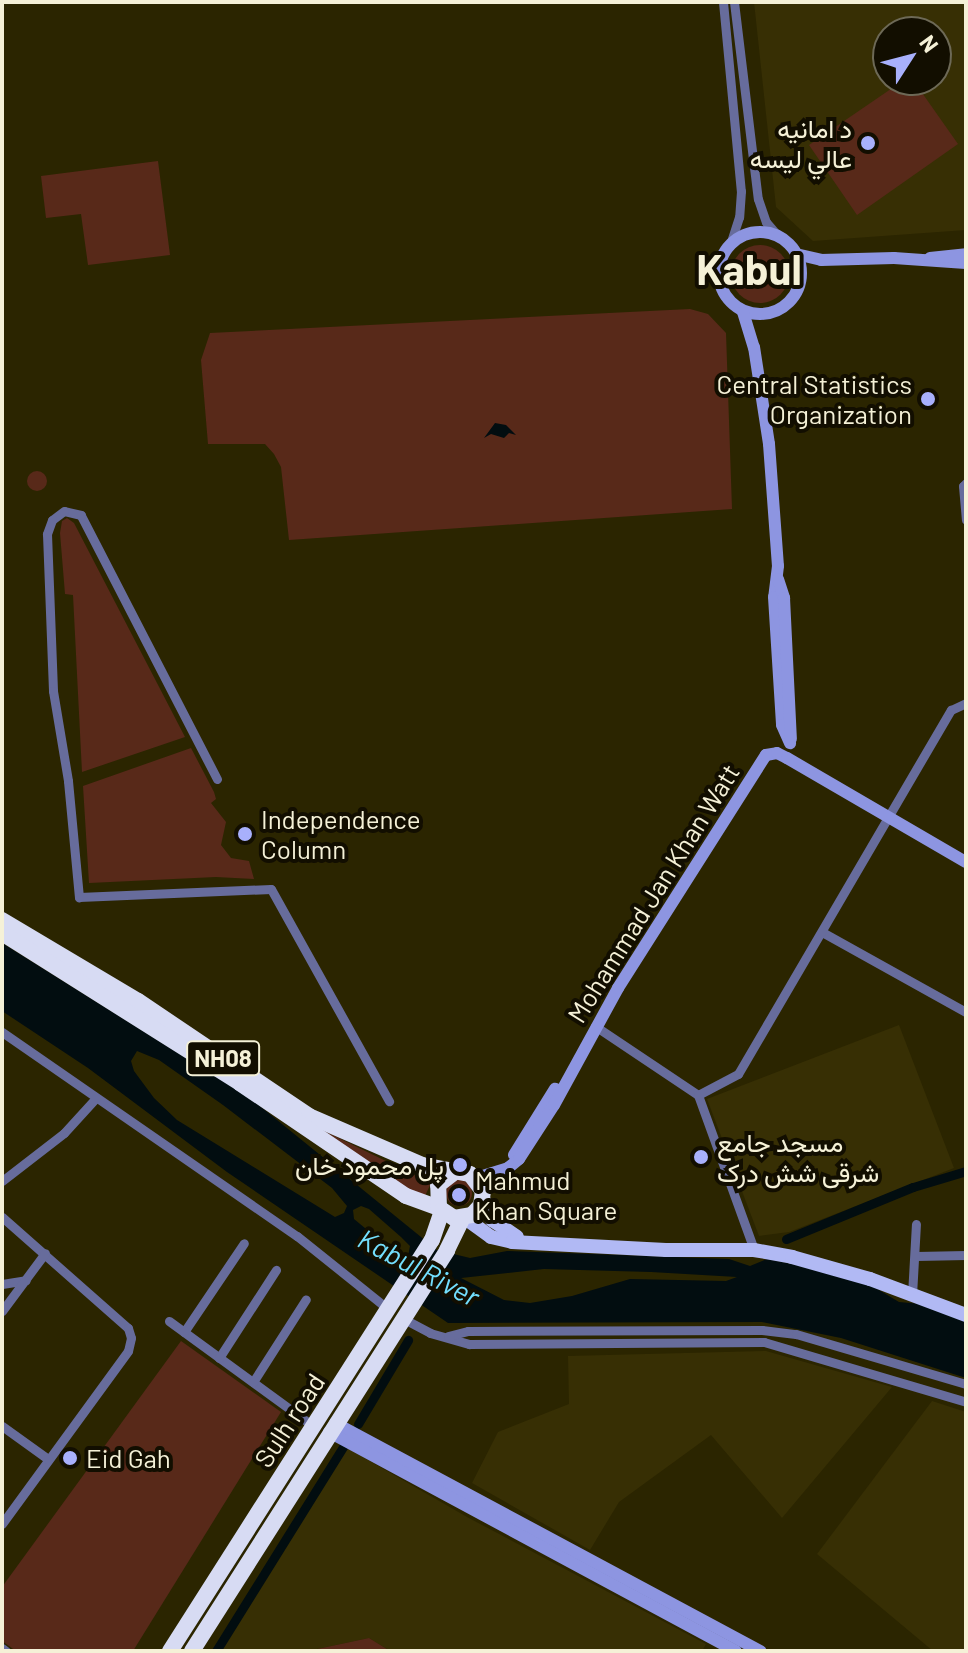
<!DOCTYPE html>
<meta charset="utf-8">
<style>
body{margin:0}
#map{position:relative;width:968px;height:1653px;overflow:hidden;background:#2b2500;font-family:Barlow,Vazirmatn,sans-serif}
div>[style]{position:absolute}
.built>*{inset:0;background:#372f04}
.green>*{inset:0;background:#582919}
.round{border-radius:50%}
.water>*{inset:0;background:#020d10}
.canal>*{height:9px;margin:-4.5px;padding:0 4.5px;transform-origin:4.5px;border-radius:4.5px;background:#020d10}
.street>*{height:9px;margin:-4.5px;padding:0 4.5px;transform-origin:4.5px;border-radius:4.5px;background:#676c9c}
.secondary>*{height:12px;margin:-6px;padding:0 6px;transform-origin:6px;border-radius:6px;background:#8d95e1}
.secondary>.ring{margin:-6px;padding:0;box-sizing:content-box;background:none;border:12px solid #8d95e1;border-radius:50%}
.primary>*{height:14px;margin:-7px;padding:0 7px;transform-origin:7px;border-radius:7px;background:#b1b9f4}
.highway>*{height:16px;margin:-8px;padding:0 8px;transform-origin:8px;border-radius:8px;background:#d7dbf3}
.dots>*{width:22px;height:22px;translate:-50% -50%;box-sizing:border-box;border:4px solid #120e00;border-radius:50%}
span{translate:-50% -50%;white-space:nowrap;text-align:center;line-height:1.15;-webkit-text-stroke:8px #120e00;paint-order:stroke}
.shield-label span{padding:2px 6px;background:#120e00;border:2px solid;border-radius:6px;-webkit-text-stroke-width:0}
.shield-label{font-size:24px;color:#f5f1d7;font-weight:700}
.poi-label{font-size:26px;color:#f5f1d7}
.right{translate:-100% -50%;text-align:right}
.left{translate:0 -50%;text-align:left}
.street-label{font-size:26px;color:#f5f1d7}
.water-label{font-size:28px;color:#73dffd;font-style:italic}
.town-label{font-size:42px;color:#f5f1d7;font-weight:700}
.frame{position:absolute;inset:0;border:4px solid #f5f1d7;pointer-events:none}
.north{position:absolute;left:872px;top:16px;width:80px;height:80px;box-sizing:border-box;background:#120e00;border:2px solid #6d6956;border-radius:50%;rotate:54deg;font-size:22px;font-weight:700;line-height:32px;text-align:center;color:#f5f1d7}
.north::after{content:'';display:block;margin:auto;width:28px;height:36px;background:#a8b0fc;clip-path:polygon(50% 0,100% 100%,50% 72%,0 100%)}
</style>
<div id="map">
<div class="built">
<div style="clip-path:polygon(evenodd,754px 2px,966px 2px,966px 230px,813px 241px,776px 207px,754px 2px,888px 32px,936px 32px,936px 80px,888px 80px,888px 32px)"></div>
<div style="clip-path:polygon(899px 1025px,954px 1168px,789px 1232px,759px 1236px,707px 1099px)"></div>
<div style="clip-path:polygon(766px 1351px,892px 1387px,782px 1518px,711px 1435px,619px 1502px,590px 1550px,472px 1483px,498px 1432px,569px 1404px,568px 1356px)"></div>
<div style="clip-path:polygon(932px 1401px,966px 1412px,966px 1651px,933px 1651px,817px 1554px)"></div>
<div style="clip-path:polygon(347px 1448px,467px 1517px,706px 1644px,702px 1651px,390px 1651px,369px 1638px,308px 1651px,221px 1651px)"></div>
</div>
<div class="green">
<div style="clip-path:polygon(904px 80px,913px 80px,958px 144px,857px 215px,809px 145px)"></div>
<div style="clip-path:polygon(158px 161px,170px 255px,88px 265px,81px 214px,46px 218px,41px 176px)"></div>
<div class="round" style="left:731px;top:245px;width:58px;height:58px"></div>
<div style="clip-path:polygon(690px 309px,708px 314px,726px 333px,732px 509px,289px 540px,281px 467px,274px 454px,265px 444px,208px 444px,201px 360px,210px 333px)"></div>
<div class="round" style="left:27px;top:471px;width:20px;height:20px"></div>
<div style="clip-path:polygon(67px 518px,74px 523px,185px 737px,82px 772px,73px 595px,65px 594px,60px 533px,62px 521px)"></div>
<div style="clip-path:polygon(191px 748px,214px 792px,216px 799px,211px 803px,226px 822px,221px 845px,231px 858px,249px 861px,254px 879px,216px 877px,89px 883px,83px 786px)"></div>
<div style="clip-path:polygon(316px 1127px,431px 1183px,425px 1196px,413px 1197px)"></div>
<div class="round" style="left:446px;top:1180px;width:26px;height:26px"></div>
<div style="clip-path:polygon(181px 1341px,281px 1412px,133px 1651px,16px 1651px,2px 1641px,2px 1587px)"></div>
<div style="clip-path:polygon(369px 1638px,390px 1651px,308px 1651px)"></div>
</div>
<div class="water">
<div style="clip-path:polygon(495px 423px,506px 425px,516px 435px,509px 433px,504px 438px,491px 434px,484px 438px)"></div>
<div style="clip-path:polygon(evenodd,2px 943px,250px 1098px,437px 1250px,470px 1258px,507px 1251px,729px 1259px,750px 1266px,767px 1259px,811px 1268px,864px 1281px,899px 1302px,921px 1304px,966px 1319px,966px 1378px,841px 1338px,762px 1322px,448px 1323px,227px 1172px,88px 1068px,2px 1011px,2px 943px,137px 1051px,159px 1060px,223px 1105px,332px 1188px,347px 1206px,344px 1213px,335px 1217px,177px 1120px,154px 1098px,134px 1071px,131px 1061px,137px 1051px,2px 943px,361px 1206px,369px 1209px,401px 1237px,410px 1246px,408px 1256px,401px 1258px,354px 1219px,353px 1210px,361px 1206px,2px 943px,544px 1269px,651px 1272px,737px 1277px,726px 1281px,630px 1279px,572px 1296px,530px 1303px,504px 1300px,461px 1278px,544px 1269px)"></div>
</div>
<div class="canal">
<div style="left:786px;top:1239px;width:137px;rotate:-22.3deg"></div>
<div style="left:913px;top:1187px;width:55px;rotate:-16.8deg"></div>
<div style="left:358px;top:1424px;width:98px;rotate:-59.2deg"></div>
<div style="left:216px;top:1651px;width:243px;rotate:-58.1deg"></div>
</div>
<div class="street">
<div style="left:723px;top:2px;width:190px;rotate:84.6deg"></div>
<div style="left:741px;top:191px;width:26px;rotate:94deg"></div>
<div style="left:739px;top:217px;width:29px;rotate:108deg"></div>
<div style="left:734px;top:2px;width:198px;rotate:83.1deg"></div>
<div style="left:758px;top:199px;width:24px;rotate:71deg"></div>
<div style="left:766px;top:222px;width:20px;rotate:49deg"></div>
<div style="left:966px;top:483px;width:4px;rotate:135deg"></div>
<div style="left:963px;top:486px;width:34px;rotate:85deg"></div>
<div style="left:217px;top:779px;width:297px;rotate:-117.3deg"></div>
<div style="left:81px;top:515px;width:17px;rotate:-167deg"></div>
<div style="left:64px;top:511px;width:15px;rotate:143deg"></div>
<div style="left:52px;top:520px;width:15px;rotate:110deg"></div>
<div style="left:47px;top:534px;width:157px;rotate:87.8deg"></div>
<div style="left:53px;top:691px;width:91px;rotate:80.5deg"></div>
<div style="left:68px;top:781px;width:117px;rotate:84.6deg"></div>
<div style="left:79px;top:897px;width:192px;rotate:-2.4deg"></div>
<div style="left:271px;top:889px;width:243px;rotate:60.9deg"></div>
<div style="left:822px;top:932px;width:165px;rotate:29.1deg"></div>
<div style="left:595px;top:1026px;width:124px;rotate:33.8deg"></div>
<div style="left:698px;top:1095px;width:165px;rotate:70.1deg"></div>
<div style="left:2px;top:1032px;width:359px;rotate:34.7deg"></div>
<div style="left:297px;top:1236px;width:117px;rotate:38.7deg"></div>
<div style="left:698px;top:1095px;width:45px;rotate:-27.7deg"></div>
<div style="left:738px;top:1074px;width:422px;rotate:-59.7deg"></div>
<div style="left:951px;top:710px;width:17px;rotate:-25deg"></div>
<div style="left:2px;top:1181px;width:78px;rotate:-37.7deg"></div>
<div style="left:64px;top:1133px;width:47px;rotate:-47.6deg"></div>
<div style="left:2px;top:1217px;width:168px;rotate:41.4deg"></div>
<div style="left:128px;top:1328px;width:10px;rotate:73deg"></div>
<div style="left:131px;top:1338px;width:13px;rotate:103deg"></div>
<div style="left:128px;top:1351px;width:214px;rotate:126.1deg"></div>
<div style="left:916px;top:1256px;width:50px;rotate:-1.1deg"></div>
<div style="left:2px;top:1284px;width:24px;rotate:-9deg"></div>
<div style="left:912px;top:1295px;width:71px;rotate:-86.8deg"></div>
<div style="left:2px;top:1311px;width:72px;rotate:-53.4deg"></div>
<div style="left:404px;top:1319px;width:30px;rotate:28deg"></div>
<div style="left:430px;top:1333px;width:41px;rotate:15.8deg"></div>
<div style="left:469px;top:1344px;width:295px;rotate:-0.4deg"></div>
<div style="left:764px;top:1342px;width:211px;rotate:16.5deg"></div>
<div style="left:169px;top:1321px;width:178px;rotate:36.1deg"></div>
<div style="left:184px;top:1332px;width:107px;rotate:-56deg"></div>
<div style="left:448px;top:1336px;width:21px;rotate:-14deg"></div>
<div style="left:468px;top:1331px;width:294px;rotate:-0.2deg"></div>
<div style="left:762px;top:1330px;width:34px;rotate:7deg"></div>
<div style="left:796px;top:1334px;width:177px;rotate:16.4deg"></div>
<div style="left:219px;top:1358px;width:105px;rotate:-57.1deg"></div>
<div style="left:253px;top:1382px;width:98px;rotate:-57.4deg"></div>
<div style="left:2px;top:1426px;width:57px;rotate:35.7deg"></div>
<div style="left:2px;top:1648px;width:5px;rotate:37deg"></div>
</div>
<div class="secondary">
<div class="ring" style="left:719px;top:232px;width:70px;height:70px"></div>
<div style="left:796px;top:254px;width:26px;rotate:13deg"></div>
<div style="left:821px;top:260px;width:73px;rotate:-1.6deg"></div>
<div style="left:894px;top:258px;width:72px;rotate:4deg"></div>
<div style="left:930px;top:258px;width:36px;rotate:-6deg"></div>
<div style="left:743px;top:312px;width:37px;rotate:73deg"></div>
<div style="left:754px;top:347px;width:98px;rotate:81.2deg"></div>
<div style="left:769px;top:444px;width:122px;rotate:85.8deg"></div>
<div style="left:778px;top:566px;width:31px;rotate:97deg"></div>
<div style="left:774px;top:597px;width:128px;rotate:86.4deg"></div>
<div style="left:782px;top:725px;width:20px;rotate:66deg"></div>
<div style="left:778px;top:579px;width:20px;rotate:72deg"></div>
<div style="left:784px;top:598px;width:141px;rotate:87.2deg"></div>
<div style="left:514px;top:1155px;width:78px;rotate:-58.2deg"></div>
<div style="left:476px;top:1178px;width:34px;rotate:-17deg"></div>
<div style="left:508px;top:1168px;width:14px;rotate:-39deg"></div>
<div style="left:519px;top:1159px;width:64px;rotate:-57.1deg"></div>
<div style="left:554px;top:1105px;width:133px;rotate:-61.3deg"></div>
<div style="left:618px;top:988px;width:276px;rotate:-57.6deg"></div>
<div style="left:766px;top:755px;width:11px;rotate:-10deg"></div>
<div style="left:777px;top:753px;width:11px;rotate:27deg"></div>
<div style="left:787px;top:758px;width:207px;rotate:30.2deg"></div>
<div style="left:335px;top:1423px;width:483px;rotate:28.2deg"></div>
<div style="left:329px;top:1432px;width:462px;rotate:28.3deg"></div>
</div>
<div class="primary">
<div style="left:483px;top:1198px;width:24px;rotate:68deg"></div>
<div style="left:492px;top:1220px;width:30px;rotate:34deg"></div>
<div style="left:465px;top:1218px;width:32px;rotate:36deg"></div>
<div style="left:491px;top:1237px;width:22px;rotate:13deg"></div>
<div style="left:512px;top:1242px;width:154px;rotate:3deg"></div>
<div style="left:666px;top:1250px;width:88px"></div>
<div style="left:754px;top:1250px;width:39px;rotate:10deg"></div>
<div style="left:792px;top:1257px;width:81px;rotate:15.8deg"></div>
<div style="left:870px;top:1279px;width:103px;rotate:20.6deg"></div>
</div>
<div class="highway">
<div style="left:2px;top:920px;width:158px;rotate:30.8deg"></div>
<div style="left:138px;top:1001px;width:206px;rotate:33.9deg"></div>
<div style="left:309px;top:1116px;width:123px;rotate:23.4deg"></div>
<div style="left:422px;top:1165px;width:49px;rotate:10.6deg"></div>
<div style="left:470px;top:1174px;width:21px;rotate:53deg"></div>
<div style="left:483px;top:1191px;width:14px;rotate:98deg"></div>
<div style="left:481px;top:1205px;width:13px;rotate:132deg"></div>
<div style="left:472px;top:1215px;width:18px;rotate:171deg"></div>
<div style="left:454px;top:1218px;width:18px;rotate:-146deg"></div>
<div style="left:439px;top:1208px;width:35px;rotate:-160deg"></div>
<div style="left:406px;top:1196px;width:201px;rotate:-145.8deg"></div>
<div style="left:240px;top:1083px;width:281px;rotate:-147.8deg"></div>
<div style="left:439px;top:1208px;width:23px;rotate:-92deg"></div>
<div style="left:438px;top:1185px;width:23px;rotate:-38deg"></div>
<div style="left:170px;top:1651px;width:487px;rotate:-57.5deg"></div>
<div style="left:432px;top:1240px;width:31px;rotate:-71deg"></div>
<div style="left:192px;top:1651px;width:475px;rotate:-57.5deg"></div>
<div style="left:447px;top:1250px;width:34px;rotate:-64deg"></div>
</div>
<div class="dots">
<div style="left:868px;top:143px;background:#a8b0fc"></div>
<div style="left:928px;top:399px;background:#a8b0fc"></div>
<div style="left:245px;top:834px;background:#a8b0fc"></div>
<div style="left:701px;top:1157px;background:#a8b0fc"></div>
<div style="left:460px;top:1165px;background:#a8b0fc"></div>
<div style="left:459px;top:1195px;background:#a8b0fc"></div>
<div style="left:70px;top:1458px;background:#a8b0fc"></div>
</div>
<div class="shield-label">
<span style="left:223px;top:1058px">NH08</span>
</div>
<div class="poi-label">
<span class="right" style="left:852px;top:143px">د امانیه<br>عالي لیسه</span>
<span class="right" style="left:912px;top:399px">Central Statistics<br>Organization</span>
<span class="left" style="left:261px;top:834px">Independence<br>Column</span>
<span class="left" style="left:717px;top:1157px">مسجد جامع<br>شرقی شش درک</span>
<span class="right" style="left:444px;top:1165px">پل محمود خان</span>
<span class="left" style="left:475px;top:1195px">Mahmud<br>Khan Square</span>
<span class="left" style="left:86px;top:1458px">Eid Gah</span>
</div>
<div class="street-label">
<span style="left:653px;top:893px;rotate:-58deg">Mohammad Jan Khan Watt</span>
<span style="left:289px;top:1420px;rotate:-57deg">Sulh road</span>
</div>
<div class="water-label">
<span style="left:419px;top:1267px;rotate:28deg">Kabul River</span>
</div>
<div class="town-label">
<span style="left:749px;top:268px">Kabul</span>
</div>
<div class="frame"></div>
<div class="north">N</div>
</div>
